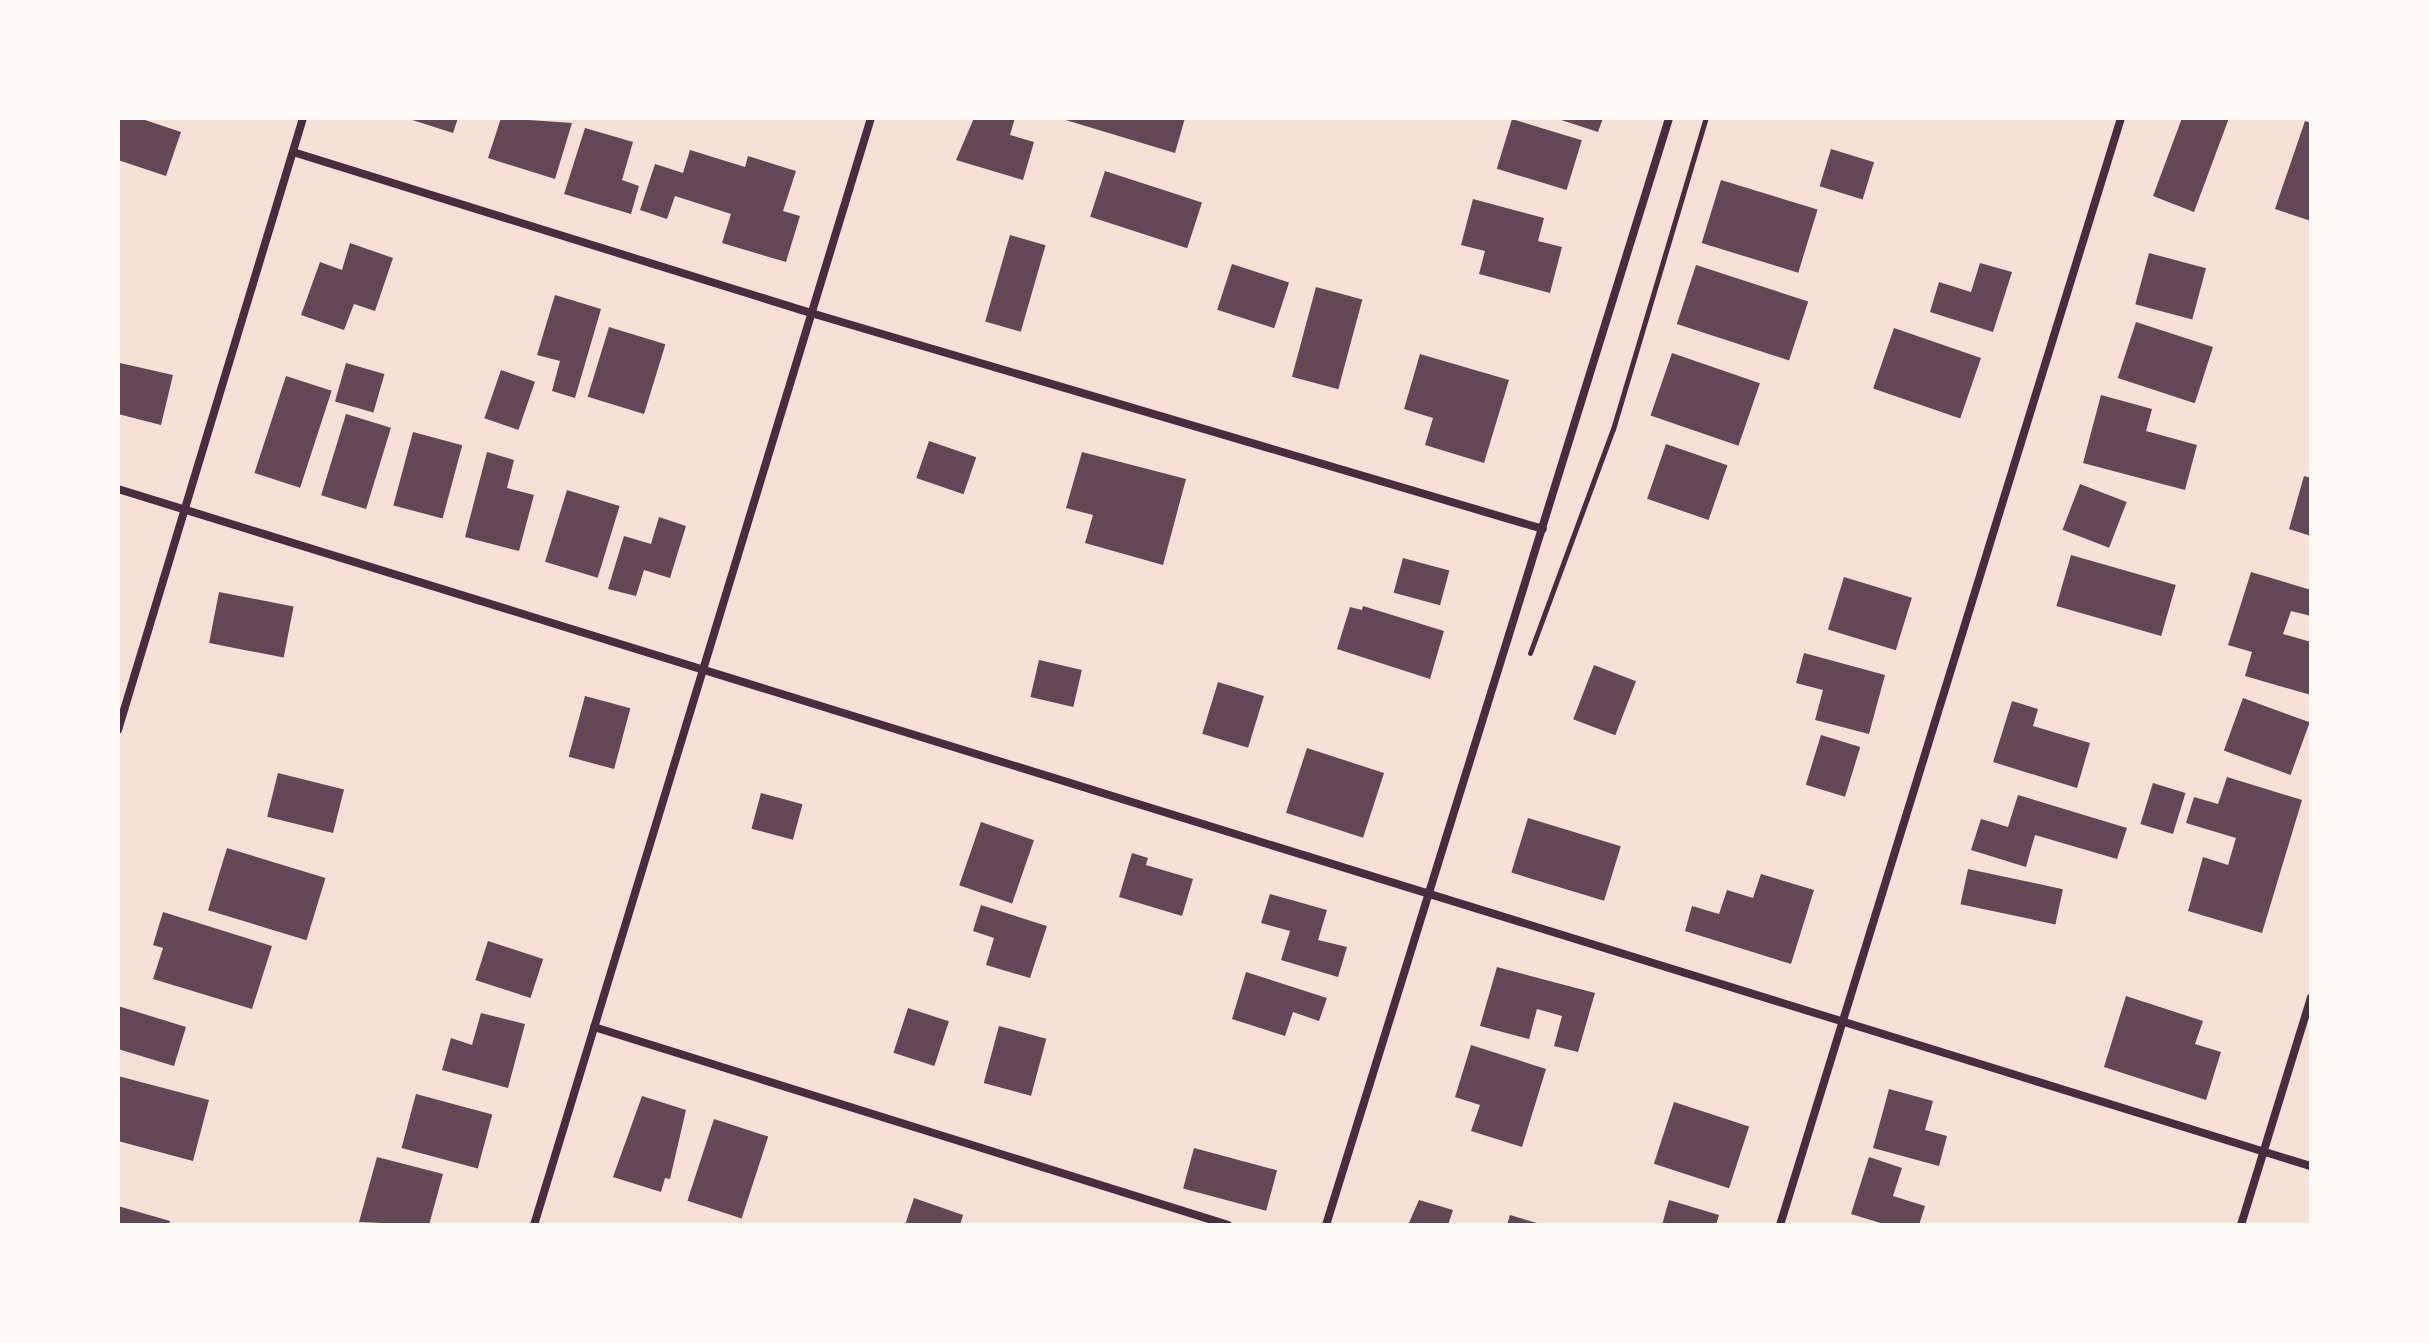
<!DOCTYPE html>
<style>
body{margin:0}
#map{position:relative;width:2429px;height:1343px;overflow:hidden;background:#f7e1d7;font-family:"Space Grotesk",sans-serif}
div>[style]{position:absolute}
.building>*{inset:0;background:#644757;transform-origin:0 0}
.path>*{height:5px;margin:-2.5px;padding:0 2.5px;transform-origin:2.5px;border-radius:2.5px;background:#4a2c40}
.minor>*{height:8px;margin:-4px;padding:0 4px;transform-origin:4px;border-radius:4px;background:#4a2c40}
span{translate:-50% -50%;white-space:nowrap;text-align:center;line-height:1.15;-webkit-text-stroke:8px #fffaf5;paint-order:stroke}
.frame{position:absolute;inset:0;border:120px solid #fffaf5;pointer-events:none}
</style>
<div id="map">
<div class="building">
<div style="clip-path:polygon(120px 118px,139px 118px,181px 132px,166px 176px,118px 160px)"></div>
<div style="clip-path:polygon(406px 118px,458px 118px,453px 133px)"></div>
<div style="clip-path:polygon(501px 118px,572px 123px,555px 179px,488px 158px)"></div>
<div style="clip-path:polygon(974px 118px,1015px 118px,1010px 135px,1034px 142px,1023px 180px,956px 160px)"></div>
<div style="clip-path:polygon(1059px 118px,1185px 118px,1175px 153px)"></div>
<div style="clip-path:polygon(1555px 118px,1603px 118px,1598px 132px)"></div>
<div style="clip-path:polygon(2182px 118px,2229px 118px,2194px 212px,2153px 196px)"></div>
<div style="left:1512px;top:119px;width:73px;height:52px;rotate:17deg"></div>
<div style="clip-path:polygon(2305px 121px,2311px 123px,2311px 221px,2275px 209px)"></div>
<div style="clip-path:polygon(585px 128px,633px 142px,622px 180px,639px 186px,631px 214px,564px 194px)"></div>
<div style="left:1831px;top:149px;width:45px;height:39px;rotate:17deg"></div>
<div style="clip-path:polygon(690px 150px,745px 167px,748px 156px,796px 171px,783px 211px,800px 216px,786px 262px,722px 243px,731px 214px,675px 196px,667px 219px,640px 210px,655px 164px,683px 173px)"></div>
<div style="left:1105px;top:171px;width:102px;height:48px;rotate:18deg"></div>
<div style="left:1721px;top:180px;width:101px;height:66px;rotate:17deg"></div>
<div style="clip-path:polygon(1473px 199px,1544px 218px,1538px 241px,1562px 247px,1550px 293px,1479px 274px,1485px 251px,1461px 245px)"></div>
<div style="left:1010px;top:235px;width:37px;height:90px;rotate:16deg"></div>
<div style="clip-path:polygon(350px 243px,393px 258px,375px 311px,354px 304px,344px 330px,301px 315px,320px 262px,342px 270px)"></div>
<div style="left:2149px;top:253px;width:59px;height:53px;rotate:15deg"></div>
<div style="clip-path:polygon(1980px 263px,2012px 272px,1993px 332px,1930px 312px,1939px 282px,1971px 292px)"></div>
<div style="left:1232px;top:264px;width:60px;height:48px;rotate:18deg"></div>
<div style="left:1696px;top:265px;width:118px;height:62px;rotate:18deg"></div>
<div style="left:1316px;top:287px;width:48px;height:93px;rotate:15deg"></div>
<div style="clip-path:polygon(555px 295px,601px 309px,575px 398px,552px 391px,560px 361px,537px 355px)"></div>
<div style="left:2136px;top:322px;width:81px;height:59px;rotate:18deg"></div>
<div style="left:609px;top:327px;width:59px;height:73px;rotate:17deg"></div>
<div style="left:1894px;top:328px;width:92px;height:64px;rotate:19deg"></div>
<div style="left:1672px;top:353px;width:93px;height:66px;rotate:19deg"></div>
<div style="clip-path:polygon(1420px 354px,1509px 380px,1484px 463px,1425px 445px,1433px 418px,1404px 409px)"></div>
<div style="clip-path:polygon(120px 363px,173px 375px,161px 425px,118px 414px)"></div>
<div style="left:346px;top:363px;width:40px;height:40px;rotate:16deg"></div>
<div style="left:501px;top:370px;width:36px;height:51px;rotate:19deg"></div>
<div style="left:286px;top:376px;width:48px;height:102px;rotate:18deg"></div>
<div style="clip-path:polygon(2101px 395px,2152px 409px,2146px 431px,2197px 445px,2185px 490px,2083px 463px)"></div>
<div style="left:346px;top:414px;width:47px;height:85px;rotate:17deg"></div>
<div style="left:413px;top:432px;width:51px;height:76px;rotate:15deg"></div>
<div style="left:929px;top:441px;width:50px;height:39px;rotate:19deg"></div>
<div style="left:1666px;top:444px;width:65px;height:58px;rotate:19deg"></div>
<div style="clip-path:polygon(487px 452px,514px 460px,507px 488px,534px 495px,519px 551px,465px 537px)"></div>
<div style="clip-path:polygon(1082px 452px,1186px 479px,1163px 565px,1085px 543px,1093px 515px,1066px 508px)"></div>
<div style="clip-path:polygon(2304px 476px,2311px 478px,2311px 536px,2289px 529px)"></div>
<div style="left:2080px;top:484px;width:50px;height:49px;rotate:21deg"></div>
<div style="left:567px;top:490px;width:55px;height:75px;rotate:17deg"></div>
<div style="clip-path:polygon(659px 517px,686px 526px,670px 578px,644px 570px,636px 596px,608px 589px,624px 536px,651px 544px)"></div>
<div style="left:2071px;top:555px;width:109px;height:53px;rotate:16deg"></div>
<div style="left:1403px;top:558px;width:48px;height:36px;rotate:15deg"></div>
<div style="clip-path:polygon(2251px 572px,2311px 590px,2311px 616px,2291px 611px,2283px 634px,2311px 642px,2311px 695px,2245px 676px,2252px 652px,2228px 645px)"></div>
<div style="left:1844px;top:577px;width:71px;height:55px;rotate:17deg"></div>
<div style="left:219px;top:592px;width:76px;height:52px;rotate:11deg"></div>
<div style="clip-path:polygon(1363px 606px,1444px 631px,1430px 679px,1337px 649px,1350px 607px,1362px 610px)"></div>
<div style="clip-path:polygon(1804px 653px,1885px 675px,1869px 734px,1815px 720px,1823px 690px,1796px 683px)"></div>
<div style="left:1039px;top:660px;width:44px;height:38px;rotate:13deg"></div>
<div style="left:1594px;top:665px;width:45px;height:58px;rotate:21deg"></div>
<div style="left:1218px;top:682px;width:48px;height:54px;rotate:17deg"></div>
<div style="left:585px;top:696px;width:47px;height:63px;rotate:15deg"></div>
<div style="left:2243px;top:698px;width:71px;height:56px;rotate:20deg"></div>
<div style="clip-path:polygon(2012px 701px,2038px 709px,2033px 726px,2090px 743px,2077px 788px,1993px 762px)"></div>
<div style="left:1821px;top:735px;width:41px;height:52px;rotate:17deg"></div>
<div style="left:1307px;top:748px;width:81px;height:68px;rotate:18deg"></div>
<div style="left:278px;top:773px;width:68px;height:45px;rotate:14deg"></div>
<div style="clip-path:polygon(2227px 777px,2302px 800px,2262px 933px,2188px 911px,2203px 857px,2228px 865px,2236px 838px,2186px 823px,2194px 797px,2218px 804px)"></div>
<div style="left:2153px;top:783px;width:34px;height:43px;rotate:17deg"></div>
<div style="left:761px;top:793px;width:43px;height:37px;rotate:15deg"></div>
<div style="clip-path:polygon(2018px 795px,2127px 828px,2117px 859px,2035px 835px,2026px 867px,1971px 850px,1981px 819px,2008px 827px)"></div>
<div style="left:1528px;top:818px;width:97px;height:57px;rotate:17deg"></div>
<div style="left:981px;top:822px;width:56px;height:67px;rotate:19deg"></div>
<div style="left:227px;top:848px;width:103px;height:65px;rotate:17deg"></div>
<div style="clip-path:polygon(1132px 853px,1148px 858px,1146px 865px,1193px 879px,1182px 916px,1119px 897px)"></div>
<div style="left:1968px;top:869px;width:97px;height:36px;rotate:12deg"></div>
<div style="clip-path:polygon(1761px 874px,1814px 890px,1791px 964px,1685px 931px,1692px 906px,1719px 914px,1727px 890px,1753px 898px)"></div>
<div style="clip-path:polygon(1270px 894px,1327px 910px,1318px 940px,1347px 947px,1338px 977px,1281px 960px,1290px 931px,1261px 923px)"></div>
<div style="clip-path:polygon(981px 905px,1047px 926px,1030px 978px,986px 965px,994px 938px,973px 931px)"></div>
<div style="clip-path:polygon(163px 912px,272px 946px,252px 1009px,153px 979px,163px 948px,153px 945px)"></div>
<div style="left:488px;top:941px;width:58px;height:41px;rotate:18deg"></div>
<div style="clip-path:polygon(1497px 967px,1595px 993px,1578px 1052px,1554px 1046px,1562px 1016px,1537px 1009px,1529px 1039px,1480px 1026px)"></div>
<div style="clip-path:polygon(1246px 972px,1327px 998px,1319px 1021px,1293px 1012px,1285px 1036px,1232px 1019px)"></div>
<div style="clip-path:polygon(2126px 996px,2203px 1021px,2195px 1044px,2221px 1052px,2206px 1100px,2104px 1067px)"></div>
<div style="clip-path:polygon(118px 1006px,186px 1027px,174px 1066px,118px 1049px)"></div>
<div style="left:908px;top:1008px;width:43px;height:47px;rotate:18deg"></div>
<div style="clip-path:polygon(481px 1013px,525px 1024px,508px 1088px,442px 1070px,451px 1038px,472px 1045px)"></div>
<div style="left:999px;top:1026px;width:49px;height:59px;rotate:15deg"></div>
<div style="clip-path:polygon(1471px 1045px,1546px 1069px,1522px 1147px,1471px 1131px,1480px 1105px,1455px 1097px)"></div>
<div style="clip-path:polygon(118px 1076px,209px 1100px,193px 1161px,118px 1141px)"></div>
<div style="clip-path:polygon(1889px 1089px,1933px 1101px,1925px 1130px,1947px 1136px,1939px 1166px,1873px 1148px)"></div>
<div style="left:416px;top:1094px;width:79px;height:56px;rotate:15deg"></div>
<div style="clip-path:polygon(642px 1096px,686px 1110px,670px 1179px,665px 1178px,661px 1192px,613px 1177px)"></div>
<div style="left:1674px;top:1102px;width:79px;height:65px;rotate:18deg"></div>
<div style="left:714px;top:1119px;width:57px;height:86px;rotate:18deg"></div>
<div style="left:1194px;top:1148px;width:86px;height:42px;rotate:15deg"></div>
<div style="clip-path:polygon(377px 1157px,443px 1174px,429px 1225px,359px 1222px)"></div>
<div style="clip-path:polygon(1869px 1157px,1902px 1168px,1893px 1196px,1925px 1206px,1919px 1225px,1887px 1225px,1851px 1214px)"></div>
<div style="clip-path:polygon(914px 1198px,963px 1215px,960px 1225px,905px 1225px)"></div>
<div style="clip-path:polygon(1419px 1200px,1453px 1210px,1448px 1225px,1408px 1225px)"></div>
<div style="clip-path:polygon(1669px 1200px,1719px 1215px,1716px 1225px,1662px 1225px)"></div>
<div style="clip-path:polygon(118px 1206px,170px 1221px,169px 1225px,118px 1225px)"></div>
<div style="clip-path:polygon(1510px 1215px,1540px 1224px,1540px 1225px,1507px 1225px)"></div>
</div>
<div class="path">
<div style="left:1530px;top:653px;width:239px;rotate:-69.7deg"></div>
<div style="left:1613px;top:429px;width:325px;rotate:-73.4deg"></div>
</div>
<div class="minor">
<div style="left:293px;top:152px;width:542px;rotate:17.27deg"></div>
<div style="left:811px;top:313px;width:763px;rotate:16.44deg"></div>
<div style="left:118px;top:489px;width:2295px;rotate:17.16deg"></div>
<div style="left:118px;top:730px;width:639px;rotate:-73.18deg"></div>
<div style="left:594px;top:1027px;width:664px;rotate:17.34deg"></div>
<div style="left:534px;top:1225px;width:1157px;rotate:-73.07deg"></div>
<div style="left:1326px;top:1225px;width:1159px;rotate:-72.78deg"></div>
<div style="left:1780px;top:1225px;width:1158px;rotate:-72.88deg"></div>
<div style="left:2241px;top:1225px;width:238px;rotate:-72.9deg"></div>
</div>
<div class="frame"></div>
</div>
